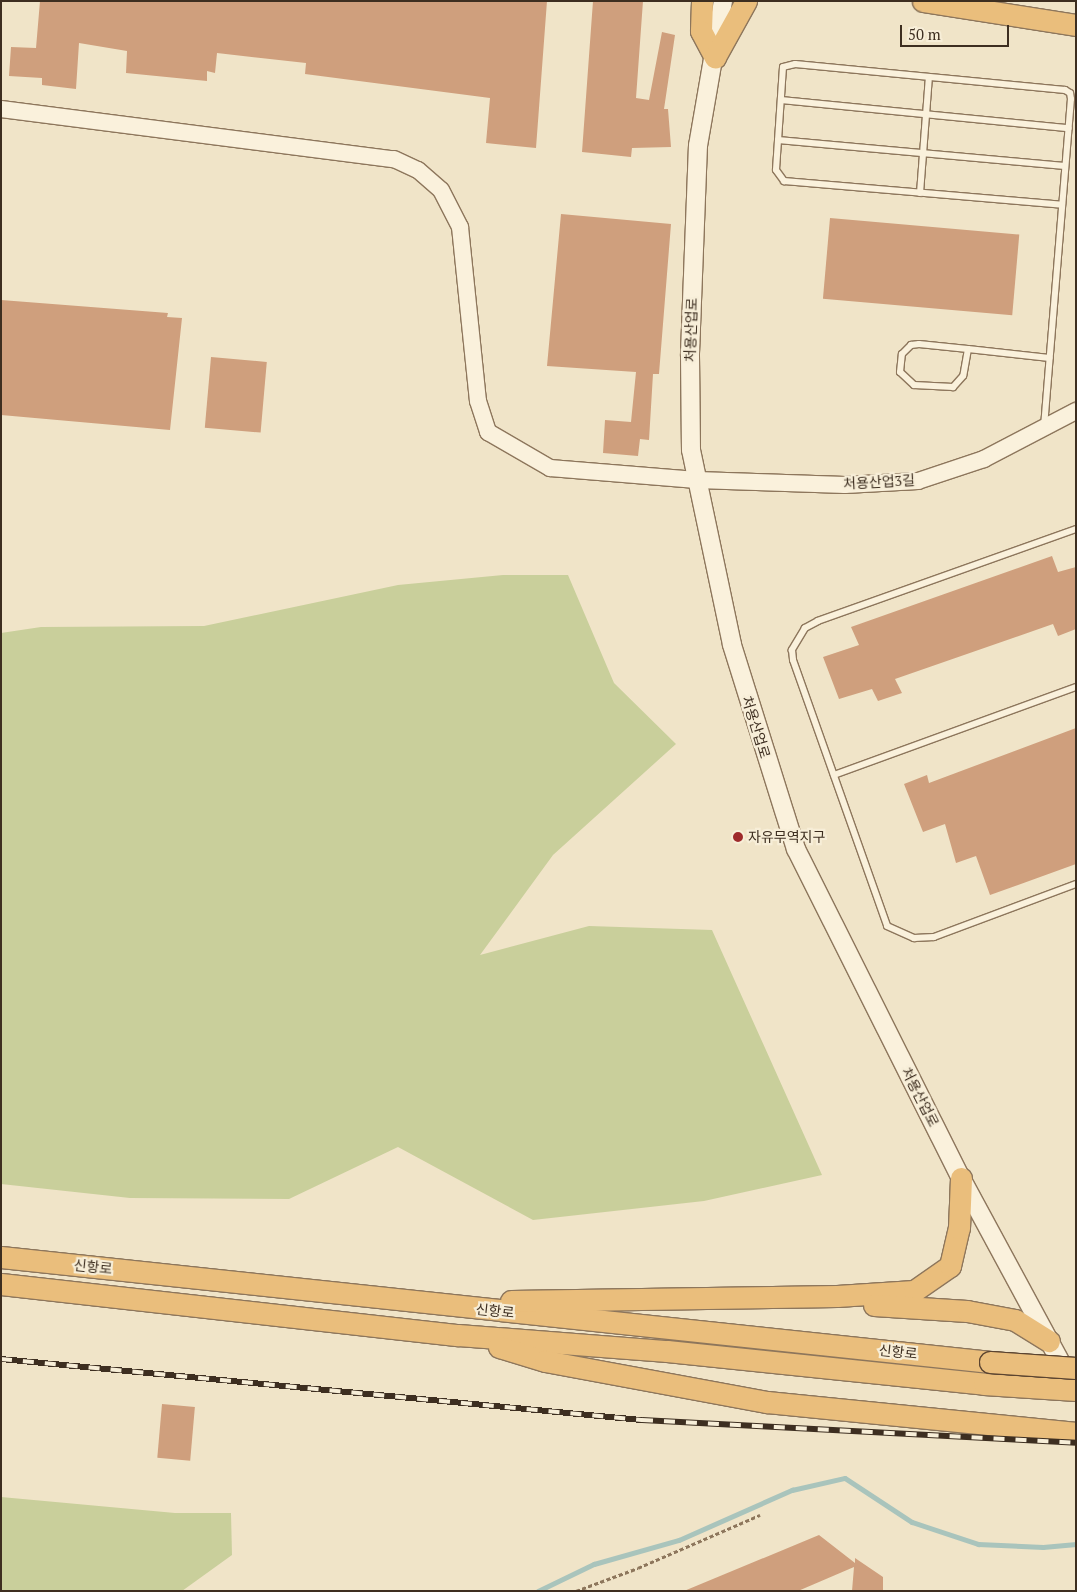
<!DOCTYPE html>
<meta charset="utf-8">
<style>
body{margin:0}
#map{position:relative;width:1077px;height:1592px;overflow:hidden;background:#f0e4c8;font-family:"PT Serif","Noto Sans KR",serif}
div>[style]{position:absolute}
.green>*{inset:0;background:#c9cf9b}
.stream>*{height:4.5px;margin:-2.25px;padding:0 2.25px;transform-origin:2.25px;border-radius:2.25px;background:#a9c4bc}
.building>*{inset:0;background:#cf9f7d;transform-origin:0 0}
.path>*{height:2.5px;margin-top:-1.25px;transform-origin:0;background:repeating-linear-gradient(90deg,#8d765c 0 4px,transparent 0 6.5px)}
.roads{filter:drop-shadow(1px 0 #8d765c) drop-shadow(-1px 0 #8d765c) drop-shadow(0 1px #8d765c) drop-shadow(0 -1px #8d765c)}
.service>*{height:6px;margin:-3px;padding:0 3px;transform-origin:3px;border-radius:3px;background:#faf1dc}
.tertiary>*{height:16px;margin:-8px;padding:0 8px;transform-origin:8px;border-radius:8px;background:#faf1dc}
.secondary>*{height:18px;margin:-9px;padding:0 9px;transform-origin:9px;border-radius:9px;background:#faf1dc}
.trunk>*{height:21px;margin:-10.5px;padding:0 10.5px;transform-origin:10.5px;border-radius:10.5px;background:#eabe7c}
.rail>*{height:5.5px;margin-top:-2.75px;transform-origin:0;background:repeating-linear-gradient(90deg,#f7eed8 0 11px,#3d2e20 0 22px);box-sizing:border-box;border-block:1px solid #3d2e20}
.bridges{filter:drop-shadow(1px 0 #5b4430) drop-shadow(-1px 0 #5b4430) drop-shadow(0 1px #5b4430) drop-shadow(0 -1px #5b4430)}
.trunk-bridge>*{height:21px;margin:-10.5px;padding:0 10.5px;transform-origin:10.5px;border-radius:10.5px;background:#eabe7c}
.dots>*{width:14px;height:14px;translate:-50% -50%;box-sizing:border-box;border:2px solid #f7eed8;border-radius:50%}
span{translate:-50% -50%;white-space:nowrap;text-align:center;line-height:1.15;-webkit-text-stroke:4.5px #f7eed8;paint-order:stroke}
.street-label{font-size:14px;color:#3d2e20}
.poi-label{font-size:14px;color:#3d2e20}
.left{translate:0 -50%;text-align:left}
.frame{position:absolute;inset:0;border:2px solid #3d2e20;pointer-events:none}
.scale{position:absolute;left:900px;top:25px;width:109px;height:22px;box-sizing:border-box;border:2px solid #3d2e20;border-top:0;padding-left:6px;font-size:15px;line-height:18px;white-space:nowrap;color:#3d2e20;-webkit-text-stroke:4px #f7eed8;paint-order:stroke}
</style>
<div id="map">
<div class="green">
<div style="clip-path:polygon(503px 575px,568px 575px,614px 683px,676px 744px,553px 855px,480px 955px,589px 926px,712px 930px,822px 1175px,704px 1201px,533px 1220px,398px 1147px,289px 1199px,130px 1198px,1px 1184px,1px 633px,41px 627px,204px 626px,398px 585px)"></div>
<div style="clip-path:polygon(1px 1497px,175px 1513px,231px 1513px,232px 1555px,182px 1591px,1px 1591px)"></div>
</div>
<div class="stream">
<div style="left:538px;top:1591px;width:62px;rotate:-25.7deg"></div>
<div style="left:594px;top:1564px;width:88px;rotate:-15.8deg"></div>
<div style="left:679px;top:1540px;width:124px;rotate:-23.9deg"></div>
<div style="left:792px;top:1490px;width:54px;rotate:-12.8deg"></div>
<div style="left:845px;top:1478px;width:80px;rotate:33.3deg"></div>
<div style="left:912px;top:1522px;width:70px;rotate:18.4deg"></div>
<div style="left:978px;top:1544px;width:65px;rotate:2.6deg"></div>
<div style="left:1043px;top:1547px;width:33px;rotate:-5deg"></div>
</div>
<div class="building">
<div style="clip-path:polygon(40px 1px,547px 1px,536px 148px,486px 143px,490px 98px,305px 74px,306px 63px,217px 53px,215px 73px,207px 71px,207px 81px,126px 73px,127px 51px,79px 43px,76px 89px,42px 85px,42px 78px,9px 76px,11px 47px,36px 48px)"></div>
<div style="clip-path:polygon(593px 1px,643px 1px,636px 98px,649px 100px,662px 32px,675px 35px,664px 109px,668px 109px,671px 147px,632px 148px,631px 157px,582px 152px)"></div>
<div style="clip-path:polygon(561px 214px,671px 224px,659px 374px,653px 374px,649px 440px,640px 439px,638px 456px,603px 453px,605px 420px,631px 422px,636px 372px,547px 366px)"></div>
<div style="left:830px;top:218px;width:190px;height:81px;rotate:5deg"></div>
<div style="clip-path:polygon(1px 300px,168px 313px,167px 317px,182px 318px,170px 430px,1px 415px)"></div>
<div style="left:211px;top:357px;width:56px;height:71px;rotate:5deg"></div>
<div style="clip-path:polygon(1052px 556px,1058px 572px,1076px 567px,1076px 629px,1058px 636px,1053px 624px,895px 679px,902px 693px,878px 701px,872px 689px,839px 699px,823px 657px,859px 645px,851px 627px)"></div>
<div style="clip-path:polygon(1076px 728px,1076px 864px,990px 895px,976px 856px,956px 863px,945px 824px,923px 832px,904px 784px,927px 775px,929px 783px)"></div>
<div style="left:162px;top:1404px;width:33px;height:54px;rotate:5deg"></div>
<div style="clip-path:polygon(819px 1535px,855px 1563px,855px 1558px,883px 1577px,883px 1591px,852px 1591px,854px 1567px,798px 1591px,684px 1591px)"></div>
</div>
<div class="path">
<div style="left:576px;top:1591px;width:66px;rotate:-20.4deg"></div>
<div style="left:638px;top:1568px;width:133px;rotate:-23.5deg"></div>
</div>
<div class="roads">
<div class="service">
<div style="left:781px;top:100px;width:289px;rotate:5.6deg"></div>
<div style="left:778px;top:140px;width:288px;rotate:5.2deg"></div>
<div style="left:920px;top:193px;width:116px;rotate:-85.6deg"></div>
<div style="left:968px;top:349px;width:27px;rotate:100deg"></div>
<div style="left:963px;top:376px;width:15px;rotate:132deg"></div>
<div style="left:953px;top:387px;width:39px;rotate:-177deg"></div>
<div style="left:914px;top:385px;width:19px;rotate:-137deg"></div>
<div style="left:900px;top:372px;width:18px;rotate:-84deg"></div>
<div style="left:902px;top:354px;width:13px;rotate:-45deg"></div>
<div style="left:911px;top:345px;width:8px;rotate:-7deg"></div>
<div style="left:919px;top:344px;width:49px;rotate:5.8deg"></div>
<div style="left:968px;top:349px;width:82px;rotate:6.3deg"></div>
<div style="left:1044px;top:427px;width:329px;rotate:-85.3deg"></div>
<div style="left:1071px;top:99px;width:6px;rotate:-99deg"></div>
<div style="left:1070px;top:93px;width:6px;rotate:-149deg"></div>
<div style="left:1065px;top:90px;width:271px;rotate:-174.5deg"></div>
<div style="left:795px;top:64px;width:12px;rotate:166deg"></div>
<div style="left:783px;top:67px;width:103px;rotate:93.9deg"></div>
<div style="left:776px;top:170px;width:14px;rotate:54deg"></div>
<div style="left:784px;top:181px;width:279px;rotate:4.9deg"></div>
<div style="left:1076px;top:529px;width:274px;rotate:160.4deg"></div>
<div style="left:818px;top:621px;width:15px;rotate:152deg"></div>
<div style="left:805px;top:628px;width:26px;rotate:121deg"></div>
<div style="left:792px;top:650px;width:10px;rotate:84deg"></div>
<div style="left:793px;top:660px;width:282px;rotate:70.5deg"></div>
<div style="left:887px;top:926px;width:30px;rotate:24deg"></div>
<div style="left:914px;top:938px;width:20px;rotate:-3deg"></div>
<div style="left:934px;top:937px;width:152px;rotate:-20.5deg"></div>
<div style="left:834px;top:775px;width:258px;rotate:-20deg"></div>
</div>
<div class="tertiary">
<div style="left:1px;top:109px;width:396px;rotate:7.3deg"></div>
<div style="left:394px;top:159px;width:26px;rotate:25deg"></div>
<div style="left:418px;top:170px;width:30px;rotate:41deg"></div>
<div style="left:441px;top:190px;width:42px;rotate:62.8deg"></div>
<div style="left:460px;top:227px;width:175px;rotate:84.1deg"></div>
<div style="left:478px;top:401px;width:33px;rotate:72deg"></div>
<div style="left:488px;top:432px;width:72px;rotate:30.1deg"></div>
<div style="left:550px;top:468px;width:147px;rotate:4.7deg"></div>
<div style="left:697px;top:480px;width:148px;rotate:1.9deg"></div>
<div style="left:845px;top:485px;width:73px;rotate:-3.1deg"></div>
<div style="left:918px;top:481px;width:70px;rotate:-18.4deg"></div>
<div style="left:984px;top:459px;width:104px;rotate:-27.6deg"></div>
</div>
<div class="secondary">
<div style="left:723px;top:1px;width:146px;rotate:99.8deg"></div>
<div style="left:698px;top:145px;width:211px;rotate:92.2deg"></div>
<div style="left:690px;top:356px;width:94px;rotate:89.4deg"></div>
<div style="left:691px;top:450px;width:199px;rotate:78.1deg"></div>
<div style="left:732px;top:645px;width:214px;rotate:72.6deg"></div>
<div style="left:796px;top:849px;width:368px;rotate:63.4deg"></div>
<div style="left:961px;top:1178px;width:227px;rotate:61.6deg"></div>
</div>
<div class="trunk">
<div style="left:702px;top:1px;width:30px;rotate:92deg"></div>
<div style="left:701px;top:31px;width:30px;rotate:62deg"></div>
<div style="left:923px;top:1px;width:155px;rotate:8.9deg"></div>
<div style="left:715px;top:57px;width:64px;rotate:-61deg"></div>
<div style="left:1px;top:1257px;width:995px;rotate:6.06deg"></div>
<div style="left:1px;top:1284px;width:460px;rotate:6.4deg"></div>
<div style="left:458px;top:1335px;width:210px;rotate:4.4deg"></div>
<div style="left:667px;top:1351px;width:319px;rotate:5.9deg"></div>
<div style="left:984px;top:1384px;width:92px;rotate:3.7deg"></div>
<div style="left:511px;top:1301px;width:326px;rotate:-0.9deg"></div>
<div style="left:837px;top:1296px;width:77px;rotate:-3.7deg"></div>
<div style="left:914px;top:1291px;width:44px;rotate:-34.8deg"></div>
<div style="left:950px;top:1266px;width:39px;rotate:-77deg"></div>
<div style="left:959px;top:1228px;width:50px;rotate:-87.7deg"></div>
<div style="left:874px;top:1305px;width:93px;rotate:3.7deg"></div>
<div style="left:967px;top:1311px;width:49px;rotate:10.6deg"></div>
<div style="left:1015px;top:1320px;width:40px;rotate:32deg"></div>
<div style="left:499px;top:1347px;width:48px;rotate:16.9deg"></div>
<div style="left:545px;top:1361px;width:226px;rotate:10.5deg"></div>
<div style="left:767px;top:1402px;width:311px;rotate:5.7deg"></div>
</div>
</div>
<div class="rail">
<div style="left:1px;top:1359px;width:644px;rotate:5.44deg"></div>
<div style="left:642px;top:1420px;width:435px;rotate:3deg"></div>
</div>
<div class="bridges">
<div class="trunk-bridge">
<div style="left:990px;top:1362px;width:86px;rotate:4deg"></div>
</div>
</div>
<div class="dots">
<div style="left:738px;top:837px;background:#9e2a2b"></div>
</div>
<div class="street-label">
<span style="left:691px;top:330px;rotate:-88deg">처용산업로</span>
<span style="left:879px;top:482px;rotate:-3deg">처용산업3길</span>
<span style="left:756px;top:727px;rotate:73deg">처용산업로</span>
<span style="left:920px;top:1097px;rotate:63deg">처용산업로</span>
<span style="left:93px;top:1267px;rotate:6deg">신항로</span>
<span style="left:495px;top:1311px;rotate:6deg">신항로</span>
<span style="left:898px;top:1352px;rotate:6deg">신항로</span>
</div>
<div class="poi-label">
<span class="left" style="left:748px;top:837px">자유무역지구</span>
</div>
<div class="frame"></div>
<div class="scale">50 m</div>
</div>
